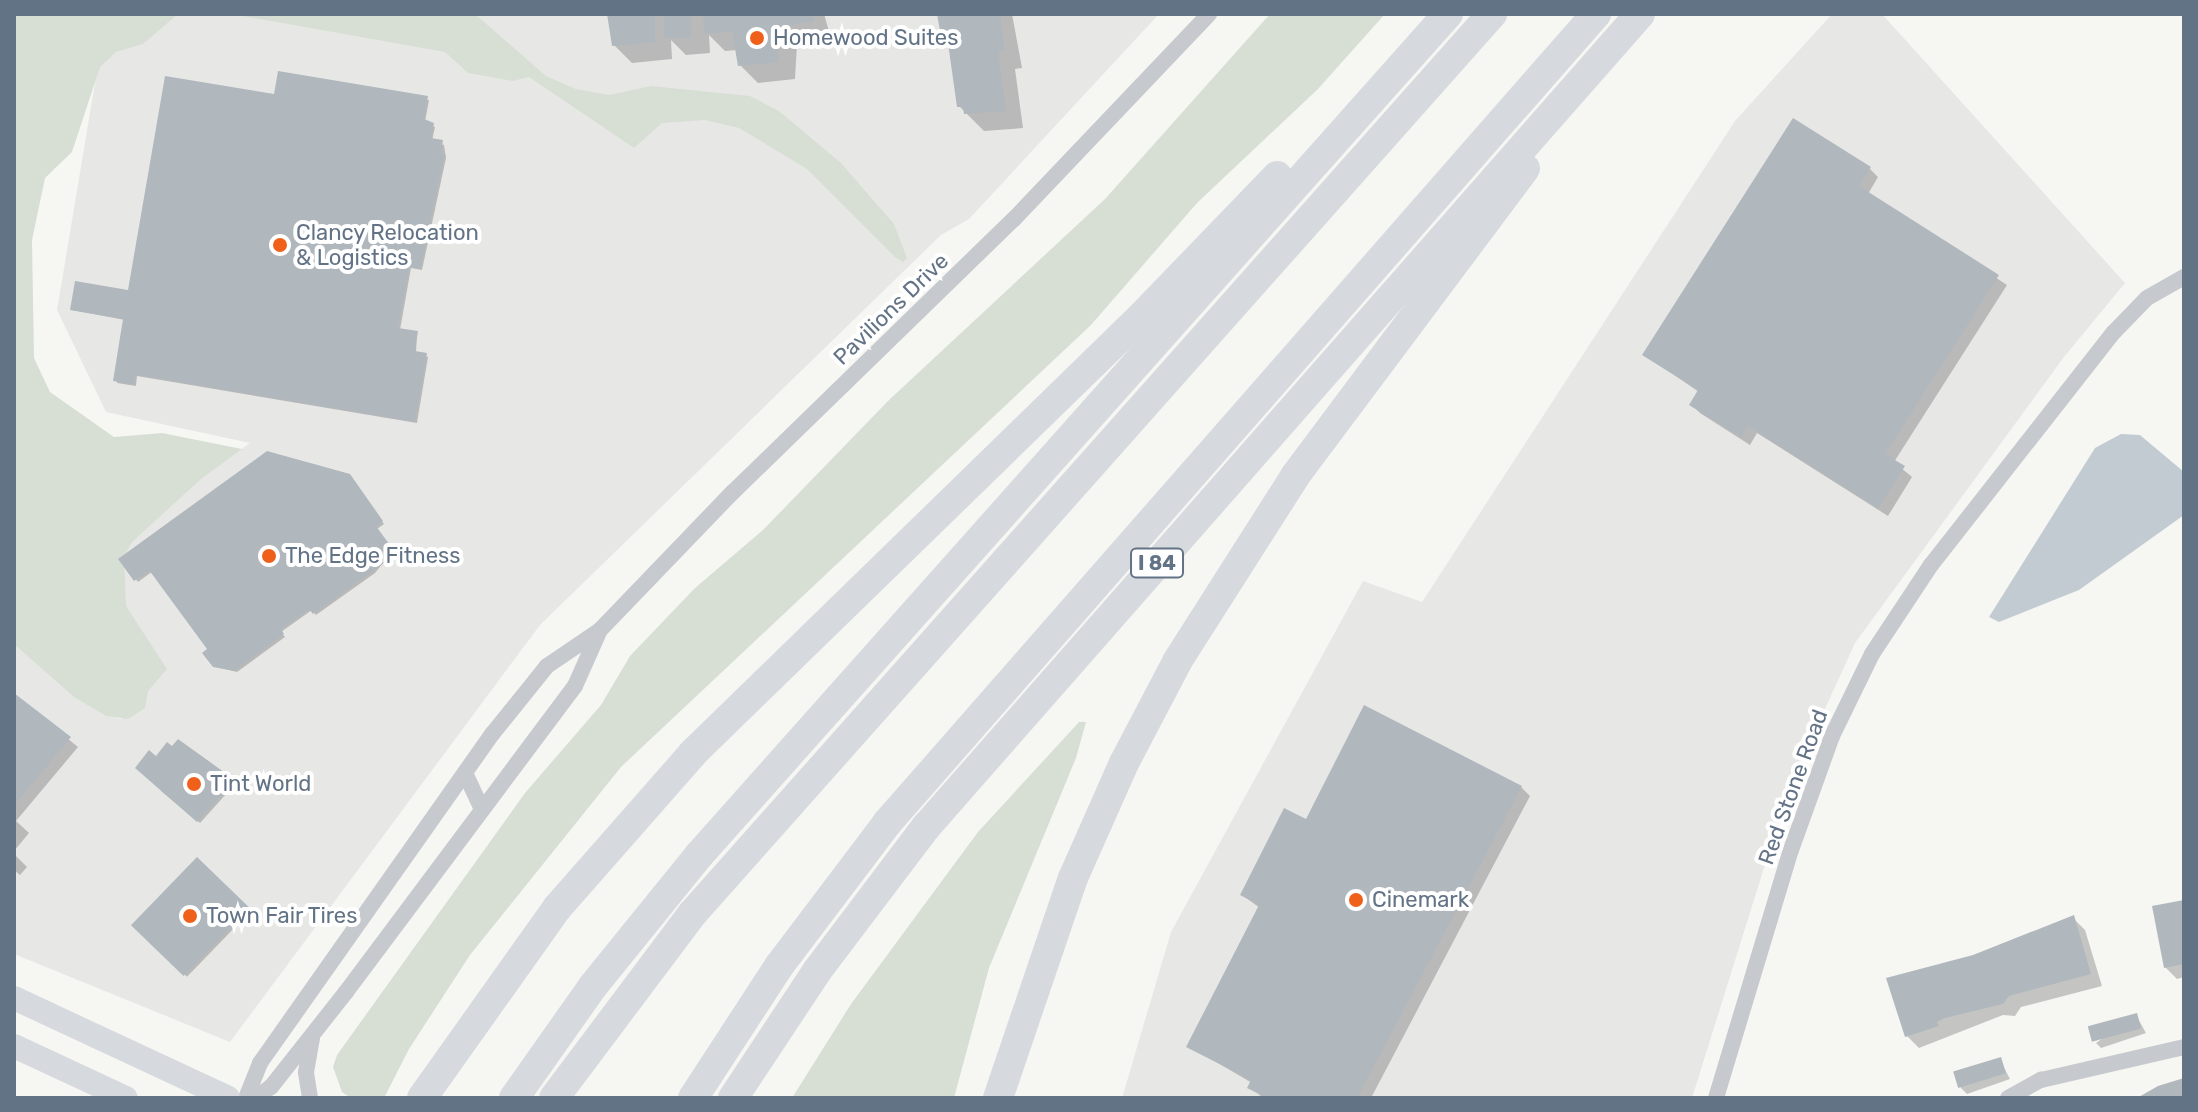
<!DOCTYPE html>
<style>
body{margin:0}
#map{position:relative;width:2198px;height:1112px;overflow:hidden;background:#f6f7f3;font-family:Rubik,sans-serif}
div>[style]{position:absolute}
.built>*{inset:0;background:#e7e8e6}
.green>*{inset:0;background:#d7dfd4}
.water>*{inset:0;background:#c2cbd1}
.shadow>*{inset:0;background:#0003;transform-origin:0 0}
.building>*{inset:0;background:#b0b7bd;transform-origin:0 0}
.minor>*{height:16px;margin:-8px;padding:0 8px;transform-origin:8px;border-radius:8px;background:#c6c9cd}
.secondary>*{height:24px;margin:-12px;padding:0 12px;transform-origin:12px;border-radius:12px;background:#d6dadf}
.motorway>*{height:30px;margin:-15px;padding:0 15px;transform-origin:15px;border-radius:15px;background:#d6dadf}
.dots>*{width:22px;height:22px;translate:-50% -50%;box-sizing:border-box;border:4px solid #fff;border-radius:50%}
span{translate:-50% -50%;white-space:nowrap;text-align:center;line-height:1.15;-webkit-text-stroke:8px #fff;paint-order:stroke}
.shield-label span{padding:2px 6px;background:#fff;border:2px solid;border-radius:6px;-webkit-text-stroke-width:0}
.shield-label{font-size:20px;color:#637386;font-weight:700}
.poi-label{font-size:22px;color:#637386}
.left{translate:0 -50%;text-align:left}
.street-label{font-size:22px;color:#637386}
.frame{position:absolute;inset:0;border:16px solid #637386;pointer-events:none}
</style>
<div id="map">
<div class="built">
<div style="clip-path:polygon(90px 14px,1159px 14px,969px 219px,941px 235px,540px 625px,230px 1042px,14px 954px,14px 619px,55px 676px,102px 714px,121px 719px,128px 641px,113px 541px,250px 443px,106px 412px,57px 310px,102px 41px)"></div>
<div style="clip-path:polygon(1832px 14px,1882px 14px,2125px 283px,2064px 357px,1855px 643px,1789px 788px,1692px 1098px,1122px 1098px,1171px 932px,1363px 581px,1422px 602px,1735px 121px)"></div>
</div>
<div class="green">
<div style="clip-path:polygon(14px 14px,178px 14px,143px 44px,116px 52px,100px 67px,72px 152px,45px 178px,32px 240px,34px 358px,50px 392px,114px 437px,162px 433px,242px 449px,201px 479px,132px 542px,124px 557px,126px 606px,167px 669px,148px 691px,145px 708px,128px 719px,106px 716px,74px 697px,14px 644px)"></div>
<div style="clip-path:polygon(232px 14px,475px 14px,546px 76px,576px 89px,609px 95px,651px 86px,750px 96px,779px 111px,841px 163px,894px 224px,907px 258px,903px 262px,895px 257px,807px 169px,739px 128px,705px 120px,662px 123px,634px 148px,529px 77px,513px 81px,468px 73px,445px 52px)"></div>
<div style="clip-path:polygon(1270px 14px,1385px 14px,1318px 89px,1197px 203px,1091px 325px,621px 767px,470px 955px,409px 1049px,384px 1098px,351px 1098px,342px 1092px,333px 1067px,337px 1055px,525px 793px,601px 705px,630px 656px,695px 588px,763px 530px,889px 400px,1105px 199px)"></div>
<div style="clip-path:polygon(1079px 722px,1086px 722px,1076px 758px,989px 968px,954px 1098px,792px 1098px,851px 1004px,978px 832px)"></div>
</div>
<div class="water">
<div style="clip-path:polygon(2121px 434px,2140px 435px,2184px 472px,2184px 515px,2079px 590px,1999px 622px,1989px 617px,2095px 448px)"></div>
</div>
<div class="shadow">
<div style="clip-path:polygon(610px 14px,824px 14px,831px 38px,797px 44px,795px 79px,758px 83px,740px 65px,737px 50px,725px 51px,709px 35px,710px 53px,686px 55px,671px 40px,672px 59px,632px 63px,614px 45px)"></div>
<div style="clip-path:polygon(939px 14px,1012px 14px,1022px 68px,1015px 69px,1023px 128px,984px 131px,959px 106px,950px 44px,942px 37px)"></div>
<div style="clip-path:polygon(276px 96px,429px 100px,425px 122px,435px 127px,432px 141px,444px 145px,446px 158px,422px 270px,411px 268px,400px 330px,417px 333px,416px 353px,428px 357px,417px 423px,137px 376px,136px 386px,117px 383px,125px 320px,72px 310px,130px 292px)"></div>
<div style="clip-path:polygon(1869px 168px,1878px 177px,1868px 194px,2007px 285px,1894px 462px,1912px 477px,1888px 516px,1757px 433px,1750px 445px,1700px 413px,1691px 404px,1699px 392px,1645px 355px)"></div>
<div style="clip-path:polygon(351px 479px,384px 524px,377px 529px,393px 551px,375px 573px,316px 615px,312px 610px,281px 632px,285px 637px,237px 672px,214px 666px,210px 650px,153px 571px,138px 582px,121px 560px)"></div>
<div style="clip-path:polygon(14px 695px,78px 747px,16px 821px,29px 833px,14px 851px)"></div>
<div style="clip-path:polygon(173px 749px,236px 783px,200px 823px,161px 791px,156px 758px)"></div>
<div style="clip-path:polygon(1521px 787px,1530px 796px,1371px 1098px,1263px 1098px,1250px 1087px,1252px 1083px,1189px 1046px,1260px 908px,1242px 895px,1307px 821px)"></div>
<div style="clip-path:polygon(14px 854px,27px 867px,20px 875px,14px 870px)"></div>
<div style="left:197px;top:860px;width:74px;height:91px;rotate:44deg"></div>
<div style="clip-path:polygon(2184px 906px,2184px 977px,2177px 979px,2165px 967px)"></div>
<div style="clip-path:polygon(2073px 918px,2085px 930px,2102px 986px,2021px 1007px,2015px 1016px,2003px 1015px,1919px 1048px,1907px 1036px,1973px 957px)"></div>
<div style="clip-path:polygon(2136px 1015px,2146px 1033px,2101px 1048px,2096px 1043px)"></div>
<div style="clip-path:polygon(2000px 1060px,2010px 1079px,1967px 1094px,1961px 1088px,1956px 1075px)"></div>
</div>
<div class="building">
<div style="clip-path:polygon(607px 14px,655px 14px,655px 42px,612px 46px)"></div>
<div style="left:664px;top:14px;width:27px;height:24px"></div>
<div style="clip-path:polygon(703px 14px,814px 14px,814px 21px,779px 27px,778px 62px,738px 66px,732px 31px,705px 34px)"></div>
<div style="clip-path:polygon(937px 14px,1000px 14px,1005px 50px,998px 51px,1006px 111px,964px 114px,963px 107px,957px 107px,947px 36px,941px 37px)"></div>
<div style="clip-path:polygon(278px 71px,428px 96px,424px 119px,434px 123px,431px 138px,443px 140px,441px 154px,445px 154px,420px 269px,409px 267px,398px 328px,418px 331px,415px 351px,427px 353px,415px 422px,136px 375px,134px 385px,113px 381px,123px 319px,70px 310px,75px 281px,128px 290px,165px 76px,274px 94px)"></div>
<div style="clip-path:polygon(1793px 118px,1871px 167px,1859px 186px,1999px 275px,1885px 454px,1905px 466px,1878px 508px,1748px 426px,1741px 437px,1689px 405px,1698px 390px,1642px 355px)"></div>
<div style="clip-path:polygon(267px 451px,350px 474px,383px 521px,376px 526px,392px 548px,380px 557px,384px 563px,313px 614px,309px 609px,281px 629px,284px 634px,234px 671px,213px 667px,202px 653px,207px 649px,149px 570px,134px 581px,118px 559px)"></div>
<div style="clip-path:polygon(14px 693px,71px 737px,14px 805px)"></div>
<div style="clip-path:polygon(1364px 705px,1522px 786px,1357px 1098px,1267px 1098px,1247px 1088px,1251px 1080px,1186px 1047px,1259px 905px,1240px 895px,1284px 808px,1306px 819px)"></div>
<div style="clip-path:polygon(178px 739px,235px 780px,197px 822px,135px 768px,149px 750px,156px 756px,167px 742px,172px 746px)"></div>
<div style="left:197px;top:857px;width:73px;height:95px;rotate:44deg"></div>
<div style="clip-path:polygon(2184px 900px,2184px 964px,2164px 968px,2152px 906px)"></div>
<div style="clip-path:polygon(2074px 915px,2091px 974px,2009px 996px,2003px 1004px,1945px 1018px,1937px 1022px,1939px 1026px,1905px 1037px,1886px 978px,1973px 955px)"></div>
<div style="left:2137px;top:1013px;width:16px;height:51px;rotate:75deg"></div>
<div style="left:2001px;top:1057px;width:17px;height:50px;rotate:73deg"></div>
<div style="clip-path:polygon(2184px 1078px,2184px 1098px,2137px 1098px,2158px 1086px)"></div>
</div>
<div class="minor">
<div style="left:465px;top:773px;width:38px;rotate:65deg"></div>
<div style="left:246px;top:1098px;width:38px;rotate:-68deg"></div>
<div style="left:260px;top:1063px;width:404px;rotate:-54.8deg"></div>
<div style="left:493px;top:733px;width:86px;rotate:-51.1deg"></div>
<div style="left:547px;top:666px;width:64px;rotate:-34.2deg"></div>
<div style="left:600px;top:630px;width:192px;rotate:-46.1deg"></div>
<div style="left:733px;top:492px;width:392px;rotate:-44.2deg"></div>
<div style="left:1014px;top:219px;width:283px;rotate:-46.4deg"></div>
<div style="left:255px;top:1098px;width:19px;rotate:-35deg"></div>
<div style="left:271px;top:1087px;width:121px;rotate:-51.7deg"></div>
<div style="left:346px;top:992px;width:382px;rotate:-53.2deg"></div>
<div style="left:575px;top:686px;width:59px;rotate:-66deg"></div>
<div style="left:310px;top:1098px;width:26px;rotate:-99deg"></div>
<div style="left:306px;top:1072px;width:35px;rotate:-80deg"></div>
<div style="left:1716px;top:1098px;width:259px;rotate:-73.2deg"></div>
<div style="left:1791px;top:850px;width:121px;rotate:-70.2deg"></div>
<div style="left:1832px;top:736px;width:91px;rotate:-64deg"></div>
<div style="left:1872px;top:654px;width:107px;rotate:-56.5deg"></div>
<div style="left:1931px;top:565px;width:296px;rotate:-51.9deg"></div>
<div style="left:2114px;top:332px;width:47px;rotate:-45.9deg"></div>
<div style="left:2147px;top:298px;width:43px;rotate:-29.6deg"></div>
<div style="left:2008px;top:1098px;width:38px;rotate:-29deg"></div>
<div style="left:2041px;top:1080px;width:147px;rotate:-13deg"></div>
</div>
<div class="secondary">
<div style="left:14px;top:998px;width:236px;rotate:25deg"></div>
<div style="left:14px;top:1046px;width:123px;rotate:24.9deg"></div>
</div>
<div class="motorway">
<div style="left:422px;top:1098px;width:233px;rotate:-54.6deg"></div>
<div style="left:557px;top:908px;width:206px;rotate:-48.7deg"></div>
<div style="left:693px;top:753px;width:625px;rotate:-44.22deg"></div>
<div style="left:1141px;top:317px;width:196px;rotate:-46deg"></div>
<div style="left:514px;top:1098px;width:137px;rotate:-54.8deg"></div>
<div style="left:593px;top:986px;width:170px;rotate:-51deg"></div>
<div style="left:700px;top:854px;width:1125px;rotate:-48.32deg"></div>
<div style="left:554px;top:1098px;width:231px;rotate:-53.1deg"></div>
<div style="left:693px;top:913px;width:1203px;rotate:-48.37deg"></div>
<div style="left:693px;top:1098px;width:158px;rotate:-56.9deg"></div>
<div style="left:779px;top:966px;width:179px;rotate:-52.9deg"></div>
<div style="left:887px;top:823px;width:1076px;rotate:-48.77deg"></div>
<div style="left:733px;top:1098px;width:152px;rotate:-56.5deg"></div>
<div style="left:817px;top:971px;width:181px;rotate:-52.9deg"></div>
<div style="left:926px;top:827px;width:1082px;rotate:-48.71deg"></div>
<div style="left:998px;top:1098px;width:232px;rotate:-71.2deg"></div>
<div style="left:1073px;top:878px;width:126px;rotate:-66.1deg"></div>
<div style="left:1124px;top:763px;width:116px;rotate:-62.3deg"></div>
<div style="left:1178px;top:660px;width:218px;rotate:-57.5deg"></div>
<div style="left:1295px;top:476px;width:384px;rotate:-53.2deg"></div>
</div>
<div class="dots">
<div style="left:757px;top:38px;background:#ef601a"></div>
<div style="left:280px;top:245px;background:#ef601a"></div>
<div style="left:269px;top:556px;background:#ef601a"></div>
<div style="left:194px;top:784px;background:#ef601a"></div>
<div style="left:1356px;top:900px;background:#ef601a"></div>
<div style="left:190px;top:916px;background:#ef601a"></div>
</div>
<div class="shield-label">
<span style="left:1157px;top:563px">I 84</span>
</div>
<div class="poi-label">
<span class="left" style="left:773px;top:38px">Homewood Suites</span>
<span class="left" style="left:296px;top:245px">Clancy Relocation<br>&amp; Logistics</span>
<span class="left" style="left:285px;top:556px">The Edge Fitness</span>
<span class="left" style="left:210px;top:784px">Tint World</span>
<span class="left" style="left:1372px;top:900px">Cinemark</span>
<span class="left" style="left:206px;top:916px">Town Fair Tires</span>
</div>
<div class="street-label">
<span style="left:891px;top:309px;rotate:-44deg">Pavilions Drive</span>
<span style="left:1793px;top:787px;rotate:-70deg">Red Stone Road</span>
</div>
<div class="frame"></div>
</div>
